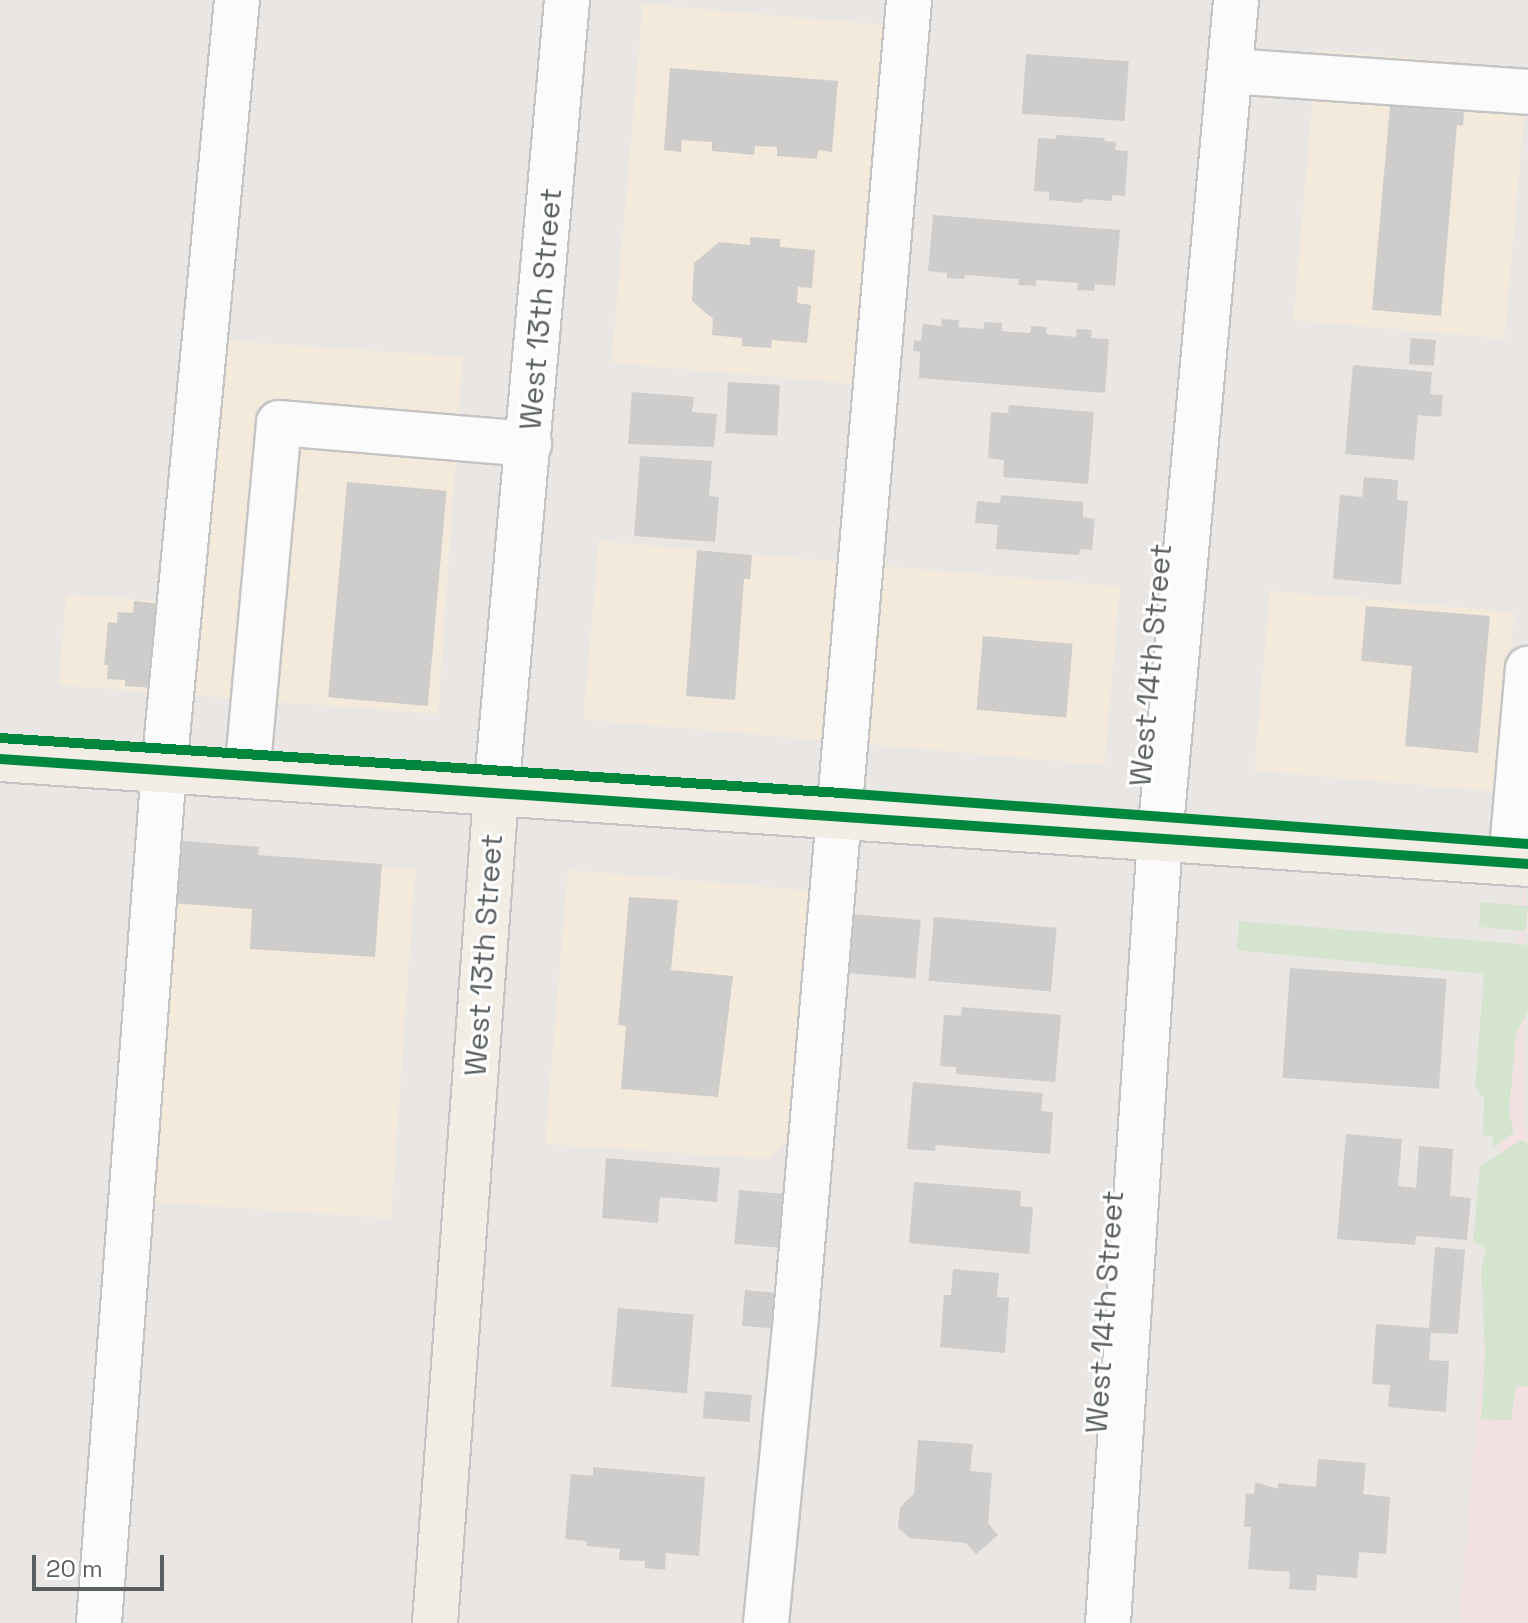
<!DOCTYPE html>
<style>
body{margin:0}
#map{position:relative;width:1528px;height:1623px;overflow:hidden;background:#e9e6e3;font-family:"Space Grotesk",sans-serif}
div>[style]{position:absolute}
.commercial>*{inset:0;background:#f3eadc;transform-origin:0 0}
.medical>*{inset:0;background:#f1e1e1}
.green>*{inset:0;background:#d5e4cf;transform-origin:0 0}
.building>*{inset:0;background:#cfcdcc;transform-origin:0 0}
.roads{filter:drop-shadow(2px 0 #c3c4c3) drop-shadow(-2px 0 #c3c4c3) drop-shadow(0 2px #c3c4c3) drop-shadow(0 -2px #c3c4c3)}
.minor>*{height:44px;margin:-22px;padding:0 22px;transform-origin:22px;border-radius:22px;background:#fcfbfb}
.major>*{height:44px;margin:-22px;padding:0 22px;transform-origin:22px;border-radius:22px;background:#f2eee6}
.cycleway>*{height:10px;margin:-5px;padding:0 5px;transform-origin:5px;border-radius:5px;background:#00873e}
span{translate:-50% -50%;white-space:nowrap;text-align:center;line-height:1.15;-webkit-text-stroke:6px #fff;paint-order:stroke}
.street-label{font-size:30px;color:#595e61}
.scale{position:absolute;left:32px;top:1555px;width:132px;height:36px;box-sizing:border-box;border:4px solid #595e61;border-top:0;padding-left:10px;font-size:24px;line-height:28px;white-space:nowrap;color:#595e61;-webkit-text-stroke:6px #fff;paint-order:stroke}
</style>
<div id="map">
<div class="commercial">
<div style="left:643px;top:4px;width:280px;height:360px;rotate:5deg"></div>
<div style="left:1317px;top:50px;width:212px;height:271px;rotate:5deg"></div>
<div style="clip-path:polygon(215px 340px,463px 357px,438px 714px,59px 685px,66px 594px,194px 604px)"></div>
<div style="left:599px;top:541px;width:523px;height:179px;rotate:5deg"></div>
<div style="left:1270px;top:591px;width:245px;height:180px;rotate:5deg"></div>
<div style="left:169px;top:852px;width:247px;height:350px;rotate:4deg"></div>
<div style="clip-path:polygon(568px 870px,814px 891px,791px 1137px,770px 1159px,545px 1144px)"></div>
</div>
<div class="medical">
<div style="clip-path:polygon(1525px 864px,1528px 1623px,1459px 1623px,1476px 1423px)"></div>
</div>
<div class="green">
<div style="left:1481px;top:902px;width:47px;height:25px;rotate:5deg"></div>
<div style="clip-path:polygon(1239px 921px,1528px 945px,1528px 1011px,1516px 1034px,1509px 1113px,1514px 1132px,1492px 1148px,1493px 1136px,1483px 1135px,1484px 1098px,1475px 1087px,1484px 974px,1237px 950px)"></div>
<div style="clip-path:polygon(1522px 1140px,1528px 1144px,1528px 1386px,1516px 1386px,1511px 1420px,1481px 1419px,1485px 1352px,1481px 1270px,1486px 1249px,1473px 1241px,1480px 1166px)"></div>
</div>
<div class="building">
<div style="left:1026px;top:54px;width:103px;height:60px;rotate:4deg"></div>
<div style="clip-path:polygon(670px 68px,838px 81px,832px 152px,818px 150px,817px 159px,777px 156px,777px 147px,755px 146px,754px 155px,712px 151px,712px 142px,682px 140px,681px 152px,664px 150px)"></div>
<div style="clip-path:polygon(1390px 106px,1464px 112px,1463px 126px,1457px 125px,1441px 316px,1372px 310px)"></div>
<div style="clip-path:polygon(1056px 135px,1105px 138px,1104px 141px,1116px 142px,1115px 150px,1128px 151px,1125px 196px,1112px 195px,1112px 201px,1083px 199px,1082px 203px,1049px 200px,1049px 192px,1034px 191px,1038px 138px,1056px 139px)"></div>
<div style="clip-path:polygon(933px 215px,1120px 230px,1115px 286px,1095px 284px,1094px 291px,1077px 290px,1078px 283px,1036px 280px,1036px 286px,1018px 285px,1019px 279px,965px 275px,964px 279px,947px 278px,947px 273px,928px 271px)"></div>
<div style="clip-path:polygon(750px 237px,780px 239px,780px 247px,815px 250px,812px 288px,798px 287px,797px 303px,811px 305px,807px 343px,772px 340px,771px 348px,742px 346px,742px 338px,712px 335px,713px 319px,692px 301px,694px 263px,719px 242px,750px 245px)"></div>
<div style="clip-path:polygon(942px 319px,959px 320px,958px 327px,984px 329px,984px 322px,1002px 323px,1002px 331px,1030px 333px,1031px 326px,1047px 327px,1046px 334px,1076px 337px,1077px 329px,1092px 330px,1091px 338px,1109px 339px,1105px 393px,919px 378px,920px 352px,913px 351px,914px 340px,921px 341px,923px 324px,941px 326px)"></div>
<div style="left:1411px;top:338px;width:25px;height:26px;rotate:5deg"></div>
<div style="clip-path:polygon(1353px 365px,1432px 372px,1430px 394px,1443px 395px,1441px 417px,1418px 415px,1414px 460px,1345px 454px)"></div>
<div style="left:728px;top:382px;width:52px;height:51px;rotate:3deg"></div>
<div style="clip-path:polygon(632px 392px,694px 397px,692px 412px,717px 414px,714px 447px,628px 444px)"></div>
<div style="clip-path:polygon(1009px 405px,1094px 412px,1088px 484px,1003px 477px,1004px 460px,988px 458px,991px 412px,1008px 413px)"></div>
<div style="clip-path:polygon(640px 456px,712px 461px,709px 496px,719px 497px,715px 542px,634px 536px)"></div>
<div style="clip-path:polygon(1364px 477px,1398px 480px,1397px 500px,1408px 501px,1401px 585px,1333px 579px,1340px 495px,1362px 497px)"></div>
<div style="left:347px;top:482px;width:100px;height:216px;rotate:5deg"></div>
<div style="clip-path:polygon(1001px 495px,1083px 502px,1083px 517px,1095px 519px,1092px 550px,1080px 549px,1079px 555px,996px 549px,998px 525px,975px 523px,977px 501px,1000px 503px)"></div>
<div style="clip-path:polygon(697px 550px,752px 555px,750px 579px,744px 579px,735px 700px,686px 696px)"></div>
<div style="clip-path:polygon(134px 601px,161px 604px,155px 688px,125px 686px,125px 680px,107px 679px,108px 665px,104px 665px,108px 622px,117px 623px,118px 612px,133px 613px)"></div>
<div style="clip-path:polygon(1366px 606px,1490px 616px,1478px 753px,1405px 746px,1412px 666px,1361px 661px)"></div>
<div style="left:983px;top:636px;width:90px;height:74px;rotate:5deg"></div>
<div style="clip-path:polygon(174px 840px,259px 847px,258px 855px,382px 864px,375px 957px,250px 949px,252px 909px,171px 903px)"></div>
<div style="clip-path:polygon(629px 897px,678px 900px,671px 970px,733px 976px,718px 1097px,621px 1089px,626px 1026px,618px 1025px)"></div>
<div style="left:840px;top:913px;width:81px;height:59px;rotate:5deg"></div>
<div style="left:934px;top:917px;width:123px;height:64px;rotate:5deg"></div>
<div style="left:1290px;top:968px;width:157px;height:110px;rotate:4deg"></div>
<div style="clip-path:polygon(962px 1007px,1061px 1015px,1055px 1082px,956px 1074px,956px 1067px,940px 1066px,944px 1015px,961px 1016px)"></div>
<div style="clip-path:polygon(913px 1082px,1043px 1093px,1041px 1111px,1053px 1112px,1050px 1154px,936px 1145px,935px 1151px,907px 1149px)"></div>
<div style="clip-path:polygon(1346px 1134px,1402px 1139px,1398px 1186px,1416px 1188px,1419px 1146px,1453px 1149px,1450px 1196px,1471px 1198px,1467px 1240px,1416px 1236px,1415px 1245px,1337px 1239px)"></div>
<div style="clip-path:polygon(606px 1158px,720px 1168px,717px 1202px,660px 1197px,658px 1223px,602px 1218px)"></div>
<div style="clip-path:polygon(914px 1182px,1021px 1191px,1020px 1206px,1033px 1207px,1029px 1254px,909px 1243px)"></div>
<div style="left:739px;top:1190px;width:47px;height:54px;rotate:5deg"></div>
<div style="clip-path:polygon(1435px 1247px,1465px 1250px,1458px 1334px,1431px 1333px,1429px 1360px,1449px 1361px,1446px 1412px,1388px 1407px,1390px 1385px,1372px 1384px,1376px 1324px,1429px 1328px)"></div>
<div style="clip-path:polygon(953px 1269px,999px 1273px,997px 1297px,1009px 1298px,1005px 1353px,940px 1347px,944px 1295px,951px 1295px)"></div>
<div style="left:745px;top:1290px;width:33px;height:36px;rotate:5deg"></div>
<div style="left:618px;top:1308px;width:76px;height:79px;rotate:5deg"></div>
<div style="left:705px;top:1391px;width:47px;height:27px;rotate:5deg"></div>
<div style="clip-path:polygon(918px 1440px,973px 1444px,970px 1471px,992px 1473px,988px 1523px,998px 1535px,976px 1554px,966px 1543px,910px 1538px,898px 1528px,900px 1507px,914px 1494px)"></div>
<div style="clip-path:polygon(1318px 1459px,1366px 1463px,1363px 1494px,1390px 1497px,1386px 1554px,1359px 1552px,1357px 1578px,1317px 1575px,1316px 1591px,1289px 1589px,1290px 1572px,1248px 1569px,1251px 1527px,1244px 1527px,1246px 1493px,1254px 1494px,1255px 1482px,1278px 1489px,1278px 1483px,1316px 1487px)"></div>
<div style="clip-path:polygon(593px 1467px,705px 1477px,699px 1556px,666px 1553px,665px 1570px,645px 1568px,645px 1561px,619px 1560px,620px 1549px,586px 1546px,587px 1541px,565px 1539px,571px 1474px,593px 1476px)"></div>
</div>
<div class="roads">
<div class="minor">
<div style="left:1230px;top:71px;width:299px;rotate:4deg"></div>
<div style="left:247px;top:775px;width:353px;rotate:-84.8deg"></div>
<div style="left:279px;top:423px;width:251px;rotate:4.8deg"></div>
<div style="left:496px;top:794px;width:797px;rotate:-84.89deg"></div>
<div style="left:1511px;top:862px;width:194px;rotate:-85deg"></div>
<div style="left:99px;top:1623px;width:856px;rotate:-85.65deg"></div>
<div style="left:164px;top:769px;width:772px;rotate:-84.58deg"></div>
<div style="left:766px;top:1623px;width:308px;rotate:-84.4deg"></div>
<div style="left:796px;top:1316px;width:1321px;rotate:-85.09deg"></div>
<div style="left:1108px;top:1623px;width:788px;rotate:-86.21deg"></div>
<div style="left:1160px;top:837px;width:840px;rotate:-84.81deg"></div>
</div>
<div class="major">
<div style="left:0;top:759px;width:1532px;rotate:3.93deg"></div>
<div style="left:435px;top:1623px;width:831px;rotate:-85.79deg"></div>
</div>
</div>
<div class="cycleway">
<div style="left:0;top:738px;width:843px;rotate:3.74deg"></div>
<div style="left:841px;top:793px;width:689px;rotate:4.25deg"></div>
<div style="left:0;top:759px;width:1532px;rotate:3.93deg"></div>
</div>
<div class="street-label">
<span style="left:541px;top:309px;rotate:-85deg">West 13th Street</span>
<span style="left:1151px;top:665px;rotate:-85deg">West 14th Street</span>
<span style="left:484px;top:955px;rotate:-86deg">West 13th Street</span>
<span style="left:1105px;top:1312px;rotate:-86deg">West 14th Street</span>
</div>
<div class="scale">20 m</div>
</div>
